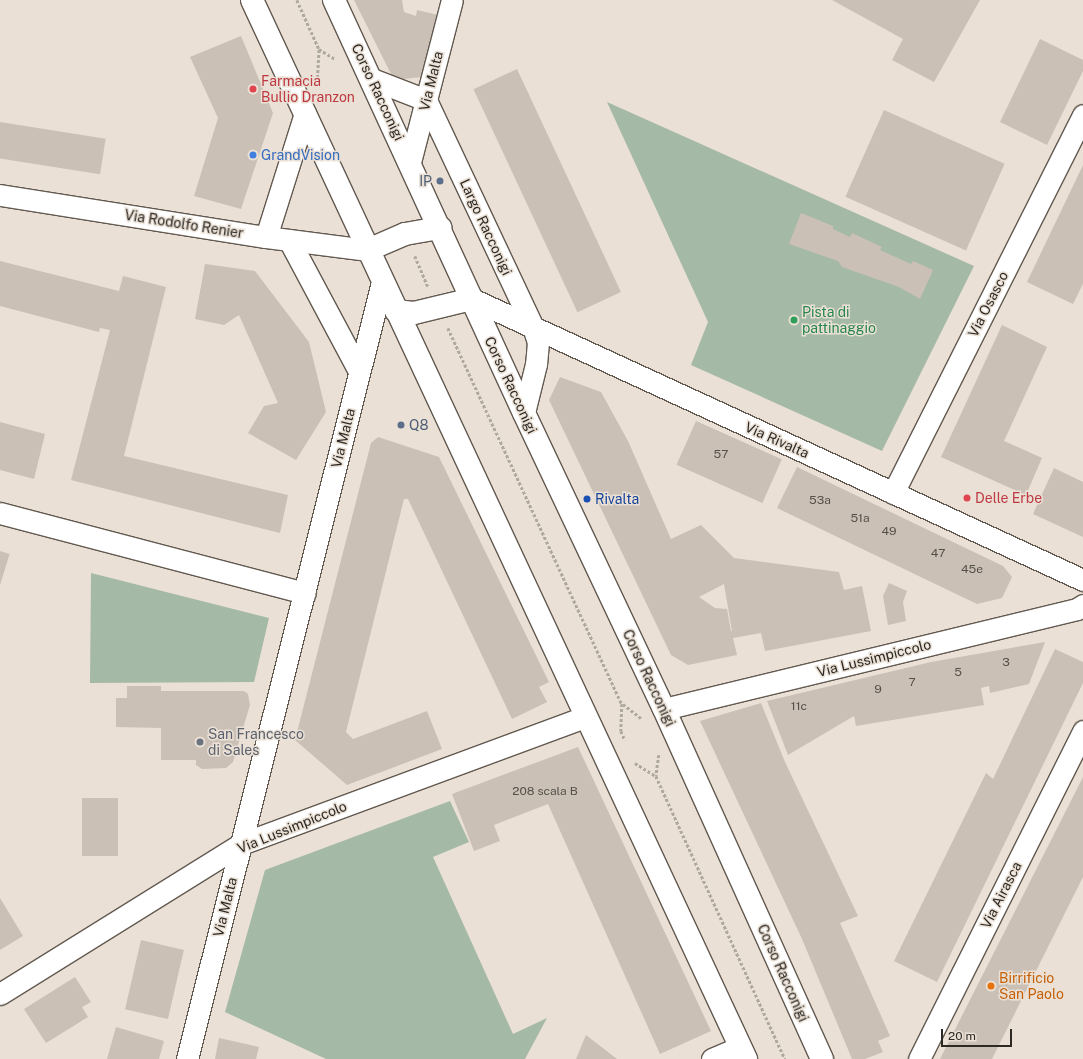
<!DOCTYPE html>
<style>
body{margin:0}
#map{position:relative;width:1083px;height:1059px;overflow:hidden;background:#eae0d5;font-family:"Public Sans",sans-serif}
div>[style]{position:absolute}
.green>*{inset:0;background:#a5b9a7}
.building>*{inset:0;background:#cac0b6;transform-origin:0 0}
.path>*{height:2.5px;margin-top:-1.25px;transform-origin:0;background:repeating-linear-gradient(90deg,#afa89f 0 3px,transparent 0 5px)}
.roads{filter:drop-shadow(1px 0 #625950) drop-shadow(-1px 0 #625950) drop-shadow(0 1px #625950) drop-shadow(0 -1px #625950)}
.street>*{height:21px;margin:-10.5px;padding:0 10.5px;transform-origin:10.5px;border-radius:10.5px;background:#fff}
.secondary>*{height:22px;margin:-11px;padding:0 11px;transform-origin:11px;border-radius:11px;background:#fff}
.dots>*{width:11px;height:11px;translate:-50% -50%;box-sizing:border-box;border:2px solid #eae0d5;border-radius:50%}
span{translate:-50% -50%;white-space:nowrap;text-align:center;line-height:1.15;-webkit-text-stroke:3px #eae0d5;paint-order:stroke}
.number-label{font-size:12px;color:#544f49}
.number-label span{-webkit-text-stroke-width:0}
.health-label{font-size:14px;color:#be3a42}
.left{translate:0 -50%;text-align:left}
.street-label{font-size:14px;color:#2c2925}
.shop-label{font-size:14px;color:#366cbe}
.service-label{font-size:14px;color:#4e5e75}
.right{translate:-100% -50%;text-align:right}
.leisure-label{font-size:14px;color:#27864d}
.transit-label{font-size:14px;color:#164399}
.worship-label{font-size:14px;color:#5b616d}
.food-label{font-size:14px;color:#c56008}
.scale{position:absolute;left:941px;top:1029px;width:71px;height:18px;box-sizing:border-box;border:2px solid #2c2925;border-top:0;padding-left:5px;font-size:12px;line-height:14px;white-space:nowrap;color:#2c2925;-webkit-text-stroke:3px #eae0d5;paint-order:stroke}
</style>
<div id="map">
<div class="green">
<div style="clip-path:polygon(607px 102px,974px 266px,882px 451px,691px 365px,708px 322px)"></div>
<div style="clip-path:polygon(91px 573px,269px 618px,254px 682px,90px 683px)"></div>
<div style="clip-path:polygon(450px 801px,469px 842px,433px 857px,513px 1034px,547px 1018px,525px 1059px,326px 1059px,225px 1012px,265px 870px)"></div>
</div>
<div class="building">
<div style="clip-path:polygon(354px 0,402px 0,404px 12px,416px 16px,417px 10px,438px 15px,422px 77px,394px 80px)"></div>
<div style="clip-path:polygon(832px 0,980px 0,934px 82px,892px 60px,903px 39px)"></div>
<div style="clip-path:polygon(241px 36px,273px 113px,241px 209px,194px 196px,218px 118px,190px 57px)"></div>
<div style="clip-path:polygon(1040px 39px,1083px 60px,1083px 71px,1047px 145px,1000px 122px)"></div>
<div style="left:517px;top:69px;width:246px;height:48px;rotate:65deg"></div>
<div style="left:884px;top:110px;width:132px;height:95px;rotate:24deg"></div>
<div style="left:0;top:122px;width:107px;height:36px;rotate:9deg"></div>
<div style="clip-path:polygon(1083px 165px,1083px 284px,1073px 304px,1027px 282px)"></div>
<div style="clip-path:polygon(801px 213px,833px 226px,833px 229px,850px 237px,852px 233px,882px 247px,880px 250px,911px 264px,913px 261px,933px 270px,920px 299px,899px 287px,842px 267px,838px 261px,789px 244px)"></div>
<div style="clip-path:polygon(0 261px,119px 291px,123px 276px,166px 287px,124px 456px,288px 495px,280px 533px,71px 480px,110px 330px,100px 328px,99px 332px,0 306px)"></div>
<div style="clip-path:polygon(205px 264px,255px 271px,309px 342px,326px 412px,296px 460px,248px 433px,264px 406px,278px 403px,239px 315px,224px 325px,195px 319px)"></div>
<div style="clip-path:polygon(1002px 325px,1047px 347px,1004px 441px,1042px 458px,1026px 495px,941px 457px)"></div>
<div style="clip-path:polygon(evenodd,560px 377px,601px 392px,628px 441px,671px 539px,701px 525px,734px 558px,839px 572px,844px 590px,862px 586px,871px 631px,765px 651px,761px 633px,733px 638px,737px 655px,688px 665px,671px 655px,549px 400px,560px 377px,724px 584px,732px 631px,731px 631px,727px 609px,715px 608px,699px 597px,724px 584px)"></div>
<div style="left:696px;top:421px;width:94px;height:48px;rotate:24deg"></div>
<div style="clip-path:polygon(0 422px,45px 434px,34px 479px,0 470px)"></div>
<div style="clip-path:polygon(378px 437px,439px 457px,549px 682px,539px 687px,547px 702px,512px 719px,408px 499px,404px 499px,346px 732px,353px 739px,427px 711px,442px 749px,347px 785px,295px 740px,371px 443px)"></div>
<div style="clip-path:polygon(797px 467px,1003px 566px,1012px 577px,1002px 598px,977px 604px,777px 508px)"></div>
<div style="clip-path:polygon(1054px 468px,1083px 482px,1083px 537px,1033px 514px)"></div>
<div style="left:0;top:551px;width:10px;height:213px;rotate:17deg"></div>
<div style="clip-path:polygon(889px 583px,907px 591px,903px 602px,906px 621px,888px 625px,883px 596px)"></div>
<div style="clip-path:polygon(1045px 642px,1029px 684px,990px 693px,989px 686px,981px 688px,984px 705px,856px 726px,854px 716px,788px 755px,767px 701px,931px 662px)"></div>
<div style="clip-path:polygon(1055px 649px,1083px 662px,1083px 683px,937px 982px,894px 961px,986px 773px,993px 779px)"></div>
<div style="clip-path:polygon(127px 686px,161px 686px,161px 691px,244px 691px,248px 694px,250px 705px,233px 762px,226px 768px,202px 769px,196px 765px,196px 760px,161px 760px,161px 728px,116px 727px,116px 698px,127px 698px)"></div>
<div style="clip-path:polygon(761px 703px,785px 762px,858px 916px,840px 923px,890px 1036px,878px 1041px,883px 1052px,865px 1059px,852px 1059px,802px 939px,700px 721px)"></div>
<div style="clip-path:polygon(578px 747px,711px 1031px,660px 1054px,548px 804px,494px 825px,500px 841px,474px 851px,452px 794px)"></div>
<div style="clip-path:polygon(1083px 777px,1083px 877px,992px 1059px,940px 1059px)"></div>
<div style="left:82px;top:798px;width:36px;height:58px"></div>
<div style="clip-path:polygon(0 898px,23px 936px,0 950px)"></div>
<div style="left:141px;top:940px;width:44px;height:71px;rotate:13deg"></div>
<div style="clip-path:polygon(75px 977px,91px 1002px,82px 1007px,88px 1017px,46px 1043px,24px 1009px)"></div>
<div style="clip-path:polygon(116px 1027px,164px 1041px,159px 1059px,107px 1059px)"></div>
<div style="clip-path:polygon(586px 1035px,617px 1059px,576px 1059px)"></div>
<div style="clip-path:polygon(219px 1038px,259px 1047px,256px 1059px,215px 1059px)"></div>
</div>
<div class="path">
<div style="left:297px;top:0;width:54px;rotate:65.8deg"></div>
<div style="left:319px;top:49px;width:19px;rotate:32deg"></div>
<div style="left:317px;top:83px;width:34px;rotate:-87deg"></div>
<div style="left:415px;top:256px;width:33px;rotate:67deg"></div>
<div style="left:448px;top:328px;width:414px;rotate:65.2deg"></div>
<div style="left:622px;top:704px;width:27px;rotate:92deg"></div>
<div style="left:621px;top:731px;width:10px;rotate:66deg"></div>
<div style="left:623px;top:704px;width:23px;rotate:38deg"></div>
<div style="left:659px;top:755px;width:21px;rotate:98deg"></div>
<div style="left:656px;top:776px;width:311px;rotate:65.5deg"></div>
<div style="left:635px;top:763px;width:25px;rotate:32deg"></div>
</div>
<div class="roads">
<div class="street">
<div style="left:372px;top:79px;width:58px;rotate:21.3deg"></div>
<div style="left:426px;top:100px;width:254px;rotate:64.8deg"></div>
<div style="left:534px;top:330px;width:13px;rotate:72deg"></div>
<div style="left:538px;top:342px;width:22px;rotate:95deg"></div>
<div style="left:536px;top:364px;width:50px;rotate:103.8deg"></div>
<div style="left:410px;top:162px;width:167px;rotate:-75.5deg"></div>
<div style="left:0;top:195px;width:269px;rotate:9deg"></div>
<div style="left:266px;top:237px;width:103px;rotate:7.3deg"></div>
<div style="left:266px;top:237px;width:130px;rotate:-72.5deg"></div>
<div style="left:289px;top:240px;width:149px;rotate:61.9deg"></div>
<div style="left:472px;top:299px;width:673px;rotate:24.7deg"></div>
<div style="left:893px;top:493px;width:423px;rotate:-63.3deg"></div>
<div style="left:0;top:513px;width:315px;rotate:14.7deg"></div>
<div style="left:664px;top:709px;width:425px;rotate:-13.6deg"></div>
<div style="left:1077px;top:609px;width:7px;rotate:-34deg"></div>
<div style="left:0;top:994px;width:284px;rotate:-31.9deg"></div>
<div style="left:241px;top:844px;width:367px;rotate:-20.3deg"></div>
<div style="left:187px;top:1059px;width:801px;rotate:-75.91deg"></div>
<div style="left:712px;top:1059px;width:30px;rotate:-23deg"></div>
<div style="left:919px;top:1059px;width:367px;rotate:-63.4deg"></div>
</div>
<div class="secondary">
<div style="left:252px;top:0;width:1169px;rotate:64.99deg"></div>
<div style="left:334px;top:0;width:455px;rotate:65.3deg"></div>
<div style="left:524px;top:413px;width:327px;rotate:64.7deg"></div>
<div style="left:664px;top:709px;width:384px;rotate:65.7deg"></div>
<div style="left:368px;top:250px;width:40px;rotate:-23.4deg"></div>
<div style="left:405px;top:234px;width:36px;rotate:-10deg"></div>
<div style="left:396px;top:311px;width:18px;rotate:6deg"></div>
<div style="left:414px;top:313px;width:60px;rotate:-13.6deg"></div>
</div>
</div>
<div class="dots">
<div style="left:253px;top:89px;background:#e0444e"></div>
<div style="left:253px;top:155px;background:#3f7fe0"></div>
<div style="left:440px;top:181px;background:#5c6f8a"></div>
<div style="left:794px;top:320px;background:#2e9e5b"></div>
<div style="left:401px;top:425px;background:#5c6f8a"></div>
<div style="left:967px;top:498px;background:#e0444e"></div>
<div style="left:587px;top:499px;background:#1a4fb4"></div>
<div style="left:200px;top:742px;background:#6b7280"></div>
<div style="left:991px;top:986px;background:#e8710a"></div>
</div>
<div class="number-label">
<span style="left:721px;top:455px">57</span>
<span style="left:820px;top:501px">53a</span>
<span style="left:860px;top:519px">51a</span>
<span style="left:889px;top:532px">49</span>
<span style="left:938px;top:554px">47</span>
<span style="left:972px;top:570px">45e</span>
<span style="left:1006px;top:663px">3</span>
<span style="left:958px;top:673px">5</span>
<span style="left:912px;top:683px">7</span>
<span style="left:878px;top:690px">9</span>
<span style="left:799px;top:707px">11c</span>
<span style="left:545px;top:792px">208 scala B</span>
</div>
<div class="health-label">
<span class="left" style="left:261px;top:89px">Farmacia<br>Bullio Dranzon</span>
<span class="left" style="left:975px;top:498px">Delle Erbe</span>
</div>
<div class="street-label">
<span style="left:431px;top:81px;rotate:-76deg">Via Malta</span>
<span style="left:378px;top:92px;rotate:65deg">Corso Racconigi</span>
<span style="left:184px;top:224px;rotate:9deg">Via Rodolfo Renier</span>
<span style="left:486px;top:227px;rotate:65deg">Largo Racconigi</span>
<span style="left:988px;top:304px;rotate:-63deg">Via Osasco</span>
<span style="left:511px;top:385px;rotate:65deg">Corso Racconigi</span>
<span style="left:343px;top:438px;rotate:-76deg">Via Malta</span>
<span style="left:777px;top:440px;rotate:24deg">Via Rivalta</span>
<span style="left:874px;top:658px;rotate:-14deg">Via Lussimpiccolo</span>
<span style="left:649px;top:678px;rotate:65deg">Corso Racconigi</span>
<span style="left:292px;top:827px;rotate:-22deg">Via Lussimpiccolo</span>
<span style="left:1001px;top:895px;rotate:-63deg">Via Airasca</span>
<span style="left:225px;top:907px;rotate:-76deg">Via Malta</span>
<span style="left:783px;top:973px;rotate:66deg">Corso Racconigi</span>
</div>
<div class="shop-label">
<span class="left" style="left:261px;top:155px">GrandVision</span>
</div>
<div class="service-label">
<span class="right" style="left:432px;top:181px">IP</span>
<span class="left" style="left:409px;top:425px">Q8</span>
</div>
<div class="leisure-label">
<span class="left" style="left:802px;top:320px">Pista di<br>pattinaggio</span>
</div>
<div class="transit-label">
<span class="left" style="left:595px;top:499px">Rivalta</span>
</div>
<div class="worship-label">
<span class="left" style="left:208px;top:742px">San Francesco<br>di Sales</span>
</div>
<div class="food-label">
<span class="left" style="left:999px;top:986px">Birrificio<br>San Paolo</span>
</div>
<div class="scale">20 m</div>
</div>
